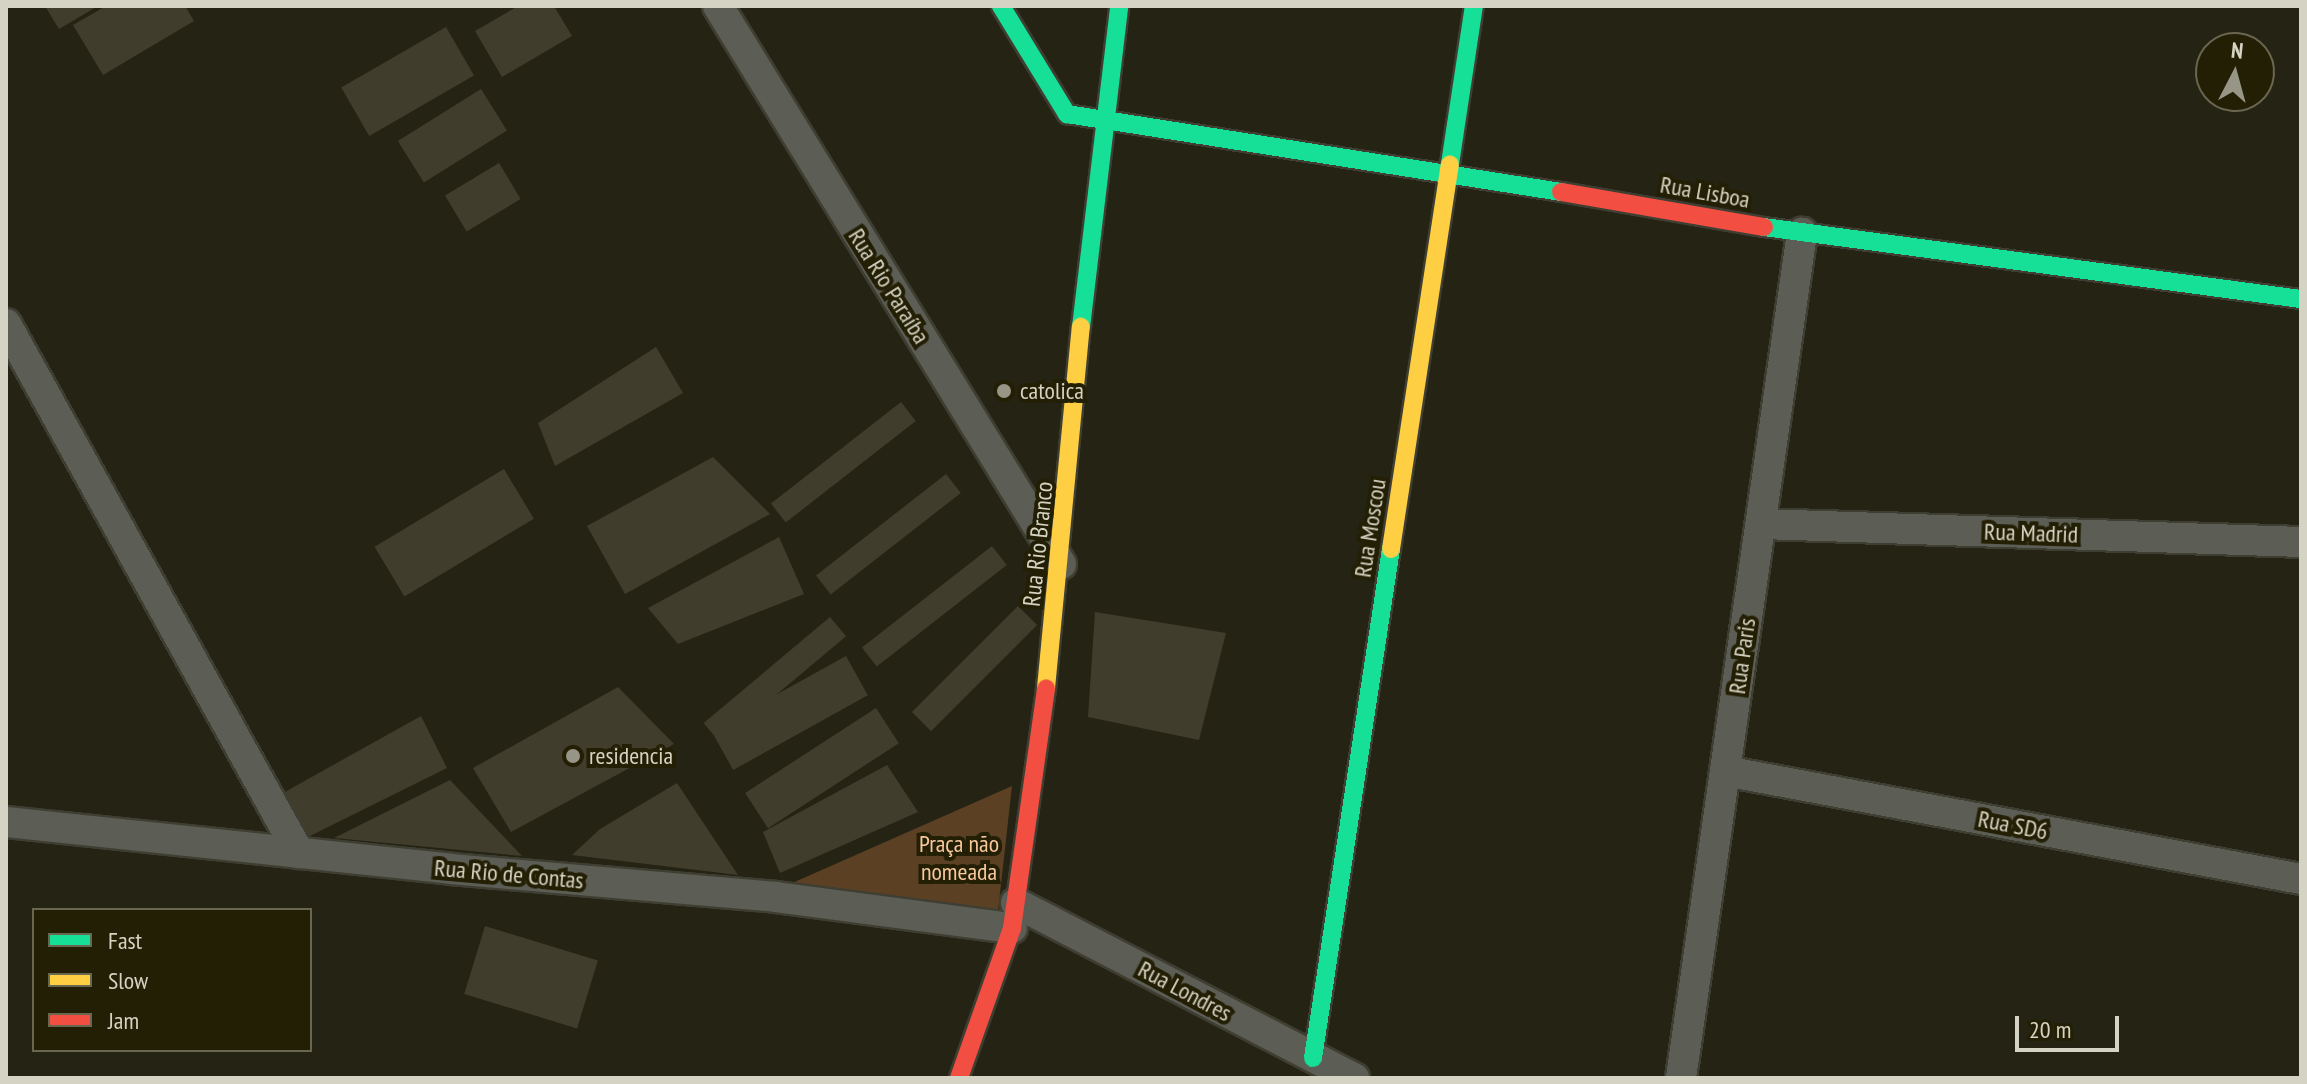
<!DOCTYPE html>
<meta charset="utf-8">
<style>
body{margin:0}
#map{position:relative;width:2307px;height:1084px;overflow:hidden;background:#252314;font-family:"PT Sans Narrow",sans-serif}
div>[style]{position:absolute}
.green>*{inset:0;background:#5b4024}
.building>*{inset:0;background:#413d2d;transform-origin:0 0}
.roads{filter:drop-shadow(2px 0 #3f3e32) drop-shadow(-2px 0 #3f3e32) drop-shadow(0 2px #3f3e32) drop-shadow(0 -2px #3f3e32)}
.street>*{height:30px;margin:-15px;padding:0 15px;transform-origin:15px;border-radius:15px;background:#5c5d55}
.fast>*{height:18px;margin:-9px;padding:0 9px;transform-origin:9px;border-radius:9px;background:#16e098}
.slow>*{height:18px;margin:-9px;padding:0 9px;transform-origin:9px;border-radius:9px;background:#ffcf43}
.jam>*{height:18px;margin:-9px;padding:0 9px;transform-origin:9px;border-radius:9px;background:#f24e42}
.dots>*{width:22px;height:22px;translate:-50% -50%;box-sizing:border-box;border:4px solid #231f04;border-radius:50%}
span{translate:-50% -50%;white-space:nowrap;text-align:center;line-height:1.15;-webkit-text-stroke:8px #231f04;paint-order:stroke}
.street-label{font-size:24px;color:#d5d3c3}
.poi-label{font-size:24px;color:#d5d3c3}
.left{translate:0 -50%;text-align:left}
.park-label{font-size:24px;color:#f8c89d}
.frame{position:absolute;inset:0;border:8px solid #d5d3c3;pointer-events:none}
.legend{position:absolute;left:32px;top:908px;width:280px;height:144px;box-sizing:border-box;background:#231f04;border:2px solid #6a6750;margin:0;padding:10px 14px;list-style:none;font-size:24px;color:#d5d3c3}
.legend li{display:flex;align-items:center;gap:16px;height:40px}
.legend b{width:40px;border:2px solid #6a6750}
.north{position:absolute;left:2195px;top:32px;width:80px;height:80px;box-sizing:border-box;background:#231f04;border:2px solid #6a6750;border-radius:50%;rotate:6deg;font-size:22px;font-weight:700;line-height:32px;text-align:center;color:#d5d3c3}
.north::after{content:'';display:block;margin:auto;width:28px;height:36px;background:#979586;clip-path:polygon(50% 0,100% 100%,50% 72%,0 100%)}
.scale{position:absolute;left:2015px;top:1016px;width:104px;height:36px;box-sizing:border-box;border:4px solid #d5d3c3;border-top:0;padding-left:10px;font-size:24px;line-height:28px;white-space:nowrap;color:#d5d3c3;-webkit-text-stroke:6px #231f04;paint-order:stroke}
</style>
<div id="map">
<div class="green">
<div style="clip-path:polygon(1012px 786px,998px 911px,790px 884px)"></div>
</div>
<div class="building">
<div style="clip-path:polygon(45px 6px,98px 6px,59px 29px)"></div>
<div style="clip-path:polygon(106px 6px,185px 6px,194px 21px,103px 75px,73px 25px)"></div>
<div style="clip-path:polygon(518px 6px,554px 6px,572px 36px,502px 77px,475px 31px)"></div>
<div style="left:446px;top:27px;width:56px;height:121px;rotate:60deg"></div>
<div style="left:481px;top:89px;width:49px;height:98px;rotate:58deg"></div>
<div style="left:499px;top:163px;width:42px;height:63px;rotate:59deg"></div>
<div style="clip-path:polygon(656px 347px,683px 393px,555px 466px,538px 423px)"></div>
<div style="left:901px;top:402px;width:24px;height:165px;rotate:52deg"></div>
<div style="clip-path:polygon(713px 457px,770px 514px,625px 594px,587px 526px)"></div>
<div style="left:504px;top:469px;width:58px;height:151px;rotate:59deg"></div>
<div style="left:946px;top:474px;width:24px;height:165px;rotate:52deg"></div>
<div style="clip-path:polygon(779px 537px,804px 594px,678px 644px,648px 608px)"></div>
<div style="left:992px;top:546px;width:24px;height:165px;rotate:52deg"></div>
<div style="left:1018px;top:606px;width:27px;height:150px;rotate:45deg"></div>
<div style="clip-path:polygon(1095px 612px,1226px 633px,1199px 740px,1088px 717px)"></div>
<div style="left:830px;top:617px;width:25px;height:165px;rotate:50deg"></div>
<div style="left:846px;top:656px;width:45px;height:154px;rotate:61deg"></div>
<div style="clip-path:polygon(618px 687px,674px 744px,511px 832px,473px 768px)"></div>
<div style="left:876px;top:708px;width:42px;height:156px;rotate:57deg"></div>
<div style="clip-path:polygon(421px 716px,447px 768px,310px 836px,283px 793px)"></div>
<div style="clip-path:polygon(887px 765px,918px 812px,780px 873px,763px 832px)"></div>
<div style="clip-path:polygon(450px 780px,522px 856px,334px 838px)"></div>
<div style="clip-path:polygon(677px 783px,738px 875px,572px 855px,600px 829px)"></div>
<div style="left:485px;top:926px;width:118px;height:71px;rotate:17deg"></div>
</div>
<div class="roads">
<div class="street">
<div style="left:718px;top:6px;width:655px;rotate:58.42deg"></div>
<div style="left:6px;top:324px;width:605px;rotate:61.02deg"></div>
<div style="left:1762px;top:524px;width:539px;rotate:1.91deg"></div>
<div style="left:1725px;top:771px;width:586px;rotate:10.62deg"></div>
<div style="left:6px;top:822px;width:447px;rotate:6deg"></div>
<div style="left:451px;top:869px;width:326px;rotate:4.9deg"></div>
<div style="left:776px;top:897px;width:238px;rotate:7.5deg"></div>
<div style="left:1016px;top:903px;width:381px;rotate:27.4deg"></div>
<div style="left:1681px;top:1078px;width:854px;rotate:-81.85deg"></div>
</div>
<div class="fast">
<div style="left:1001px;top:6px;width:127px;rotate:58.6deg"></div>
<div style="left:1067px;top:114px;width:500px;rotate:8.97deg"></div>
<div style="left:1450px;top:164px;width:160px;rotate:-81.4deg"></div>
<div style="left:1764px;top:227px;width:542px;rotate:7.64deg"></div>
<div style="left:1081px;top:327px;width:323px;rotate:-83.2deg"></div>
<div style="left:1313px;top:1058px;width:515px;rotate:-81.29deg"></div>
</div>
<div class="slow">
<div style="left:1391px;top:549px;width:389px;rotate:-81.3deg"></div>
<div style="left:1046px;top:688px;width:363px;rotate:-84.5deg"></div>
</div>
<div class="jam">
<div style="left:1561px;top:192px;width:206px;rotate:9.8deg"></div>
<div style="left:959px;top:1078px;width:159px;rotate:-70.5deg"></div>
<div style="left:1012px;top:928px;width:242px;rotate:-81.9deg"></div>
</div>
</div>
<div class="dots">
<div style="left:1004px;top:391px;background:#979586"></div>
<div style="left:573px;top:756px;background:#979586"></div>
</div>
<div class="street-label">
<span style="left:1705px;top:192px;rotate:10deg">Rua Lisboa</span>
<span style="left:889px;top:286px;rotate:58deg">Rua Rio Paraíba</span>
<span style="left:1370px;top:528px;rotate:-81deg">Rua Moscou</span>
<span style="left:2031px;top:533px;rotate:2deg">Rua Madrid</span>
<span style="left:1038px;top:544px;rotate:-84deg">Rua Rio Branco</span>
<span style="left:1742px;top:656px;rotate:-82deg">Rua Paris</span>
<span style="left:2013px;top:825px;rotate:11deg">Rua SD6</span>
<span style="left:509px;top:874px;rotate:5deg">Rua Rio de Contas</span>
<span style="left:1185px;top:991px;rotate:28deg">Rua Londres</span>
</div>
<div class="poi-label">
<span class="left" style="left:1020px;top:391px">catolica</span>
<span class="left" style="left:589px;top:756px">residencia</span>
</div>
<div class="park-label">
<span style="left:959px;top:858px">Praça não<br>nomeada</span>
</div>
<div class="frame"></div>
<ul class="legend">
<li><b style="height:10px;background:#16e098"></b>Fast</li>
<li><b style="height:10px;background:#ffcf43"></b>Slow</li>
<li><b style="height:10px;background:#f24e42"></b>Jam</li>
</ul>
<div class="north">N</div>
<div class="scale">20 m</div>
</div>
